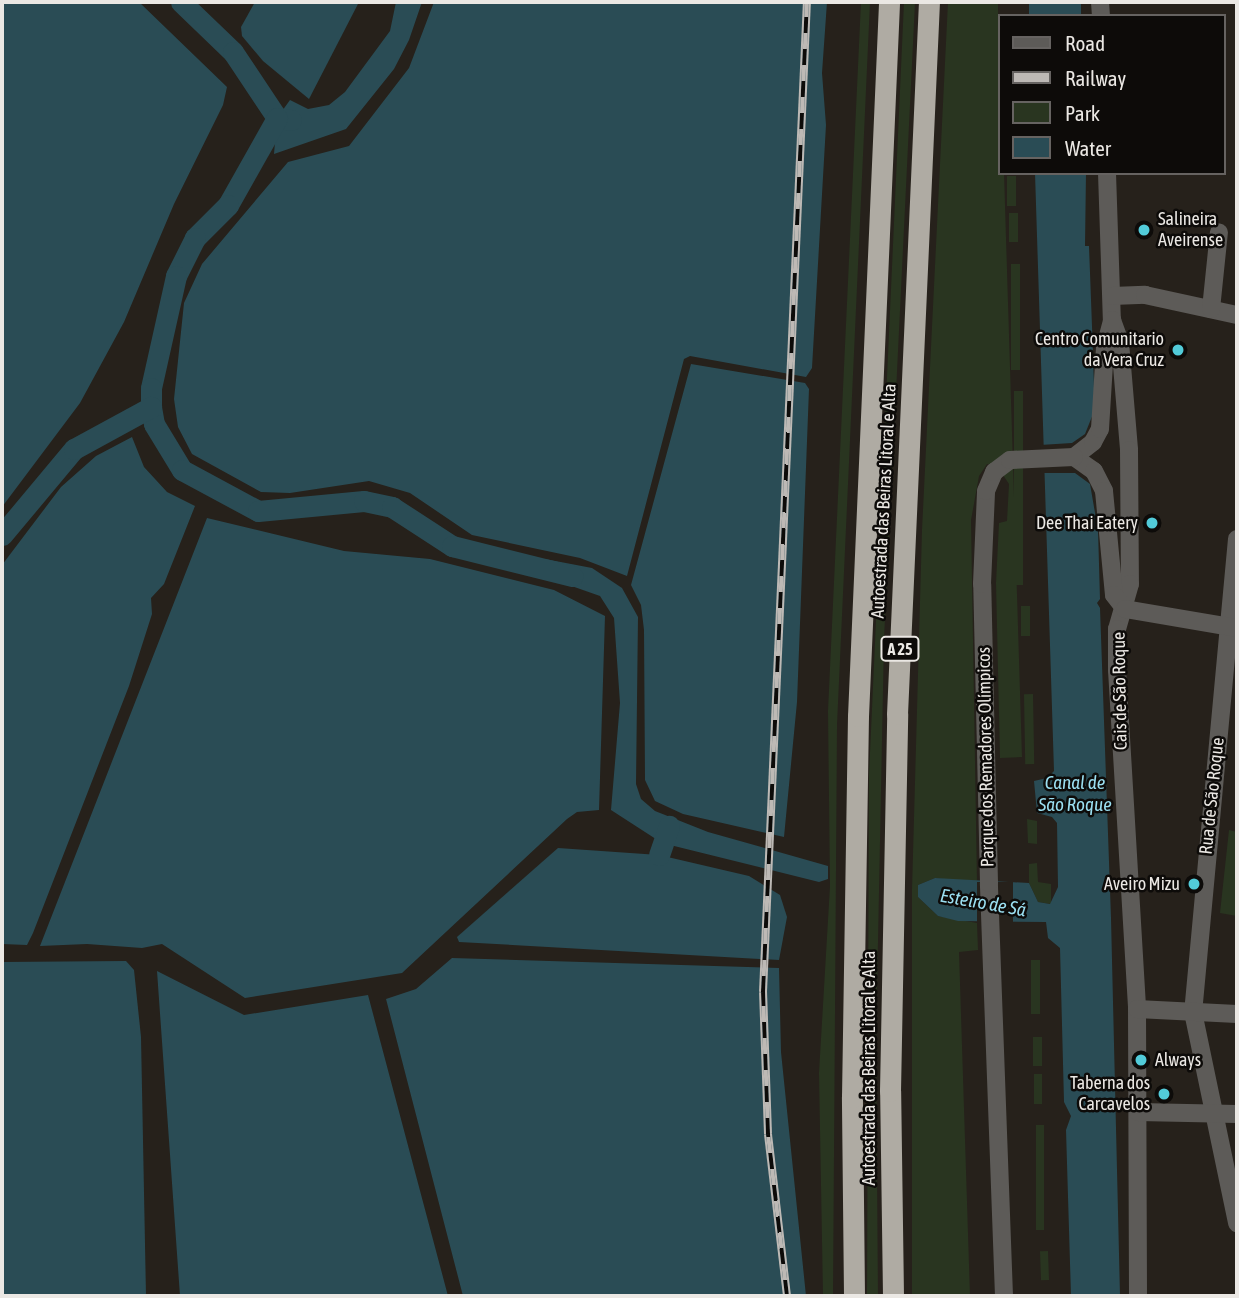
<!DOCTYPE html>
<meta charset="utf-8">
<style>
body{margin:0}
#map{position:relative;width:1239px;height:1298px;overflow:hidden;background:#26211b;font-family:"Asap Condensed",sans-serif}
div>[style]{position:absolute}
.green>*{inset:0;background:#293520;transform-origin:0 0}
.water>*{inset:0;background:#2a4c55;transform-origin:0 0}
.pier>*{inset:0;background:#26211b;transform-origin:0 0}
.canal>*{height:21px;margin:-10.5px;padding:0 10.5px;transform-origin:10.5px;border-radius:10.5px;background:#2a4c55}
.minor>*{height:18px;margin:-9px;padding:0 9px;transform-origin:9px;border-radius:9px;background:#5d5b58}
.highway>*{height:21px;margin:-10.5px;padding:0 10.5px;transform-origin:10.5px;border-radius:10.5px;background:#afaba3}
.rail>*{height:8px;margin-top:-4px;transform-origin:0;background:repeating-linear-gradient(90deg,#0d0b09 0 16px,#bdb9b5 0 32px);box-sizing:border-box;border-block:2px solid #bdb9b5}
.dots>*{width:19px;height:19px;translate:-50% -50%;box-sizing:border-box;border:4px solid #0d0b09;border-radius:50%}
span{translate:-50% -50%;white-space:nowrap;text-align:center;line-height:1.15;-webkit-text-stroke:5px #0d0b09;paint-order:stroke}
.shield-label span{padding:2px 5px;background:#0d0b09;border:2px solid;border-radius:5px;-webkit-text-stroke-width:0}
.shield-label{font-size:16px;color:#ebe8e4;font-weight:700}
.poi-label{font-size:18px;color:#ebe8e4}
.left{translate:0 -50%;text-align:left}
.right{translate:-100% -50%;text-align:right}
.street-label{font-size:18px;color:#ebe8e4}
.water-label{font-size:19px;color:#9bdff1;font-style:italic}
.frame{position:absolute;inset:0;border:4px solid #ebe8e4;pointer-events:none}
.legend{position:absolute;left:998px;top:14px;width:228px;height:161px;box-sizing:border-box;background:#0d0b09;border:2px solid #666361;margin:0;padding:9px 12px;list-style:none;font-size:21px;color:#ebe8e4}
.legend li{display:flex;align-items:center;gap:14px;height:35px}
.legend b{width:35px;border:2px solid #666361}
</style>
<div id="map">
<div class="green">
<div style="clip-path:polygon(861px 2px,870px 2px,837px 725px,833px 1296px,823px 1296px,819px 1073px,830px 886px,828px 711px)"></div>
<div style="clip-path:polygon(904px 2px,915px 2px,884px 639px,876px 1043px,878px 1296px,867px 1296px,869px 775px)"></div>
<div style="clip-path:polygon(948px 2px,998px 2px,999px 173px,1004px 173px,1022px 757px,1000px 758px,996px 583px,999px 523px,1007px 521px,1009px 484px,997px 466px,987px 464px,979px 476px,971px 520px,977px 883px,935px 878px,918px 885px,918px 897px,938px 916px,977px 923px,978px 950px,959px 952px,970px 1296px,912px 1296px,912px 890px,922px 530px)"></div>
<div style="left:1007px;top:176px;width:9px;height:30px"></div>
<div style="left:1009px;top:213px;width:9px;height:29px"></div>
<div style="left:1011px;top:264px;width:9px;height:106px"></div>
<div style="left:1014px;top:391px;width:9px;height:194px"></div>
<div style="left:1021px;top:606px;width:9px;height:30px"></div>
<div style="left:1033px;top:694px;width:70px;height:9px;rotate:89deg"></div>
<div style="clip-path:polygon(1027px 819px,1037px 821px,1037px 844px,1028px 843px)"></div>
<div style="clip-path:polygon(1229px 830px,1237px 832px,1237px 916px,1220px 913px)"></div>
<div style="clip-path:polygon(1037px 863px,1038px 882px,1051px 884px,1051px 904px,1038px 902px,1029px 883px,1029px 864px)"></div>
<div style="left:1031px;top:960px;width:9px;height:54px"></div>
<div style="left:1033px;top:1037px;width:9px;height:29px"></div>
<div style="left:1034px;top:1074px;width:8px;height:30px"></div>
<div style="left:1036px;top:1125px;width:8px;height:105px"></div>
<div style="left:1048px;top:1251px;width:29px;height:8px;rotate:88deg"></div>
</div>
<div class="water">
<div style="clip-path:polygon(2px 2px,139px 2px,227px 87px,223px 105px,174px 204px,124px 322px,80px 403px,2px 507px)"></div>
<div style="clip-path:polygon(255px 2px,359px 2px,309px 99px,263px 61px,242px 36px,241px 27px)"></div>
<div style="clip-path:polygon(396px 2px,422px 2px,409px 40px,394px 69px,346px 129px,274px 154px,277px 118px,290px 100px,308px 109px,329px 105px,345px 92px,390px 31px)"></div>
<div style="clip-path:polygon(434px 2px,827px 2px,822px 73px,826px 125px,812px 368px,806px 377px,690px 356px,684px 359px,627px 576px,580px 558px,472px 535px,410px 493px,369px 481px,290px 493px,261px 492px,192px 454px,178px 427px,174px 399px,184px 303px,202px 264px,288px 162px,349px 146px,409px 68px)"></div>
<div style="left:1029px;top:2px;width:52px;height:14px"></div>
<div style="clip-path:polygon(1035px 173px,1086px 173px,1085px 246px,1089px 246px,1093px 353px,1100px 599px,1097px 603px,1100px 608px,1111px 918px,1120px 1296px,1071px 1296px,1066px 1130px,1071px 1116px,1064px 1102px,1060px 948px,1048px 938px,1046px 922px,958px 921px,938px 916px,918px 897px,918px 885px,935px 878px,1029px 883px,1038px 902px,1050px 904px,1058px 887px,1057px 823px,1052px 817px,1037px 813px,1034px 781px,1047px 778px,1054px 771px)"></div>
<div style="clip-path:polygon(691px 364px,805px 383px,809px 389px,797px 702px,784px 837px,683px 814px,655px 801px,645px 780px,644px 630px,641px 605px,631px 585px)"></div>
<div style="clip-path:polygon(132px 437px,144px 467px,167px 492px,195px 506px,164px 584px,151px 598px,152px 614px,129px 686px,33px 933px,27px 945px,2px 944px,2px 565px,61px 487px,96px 456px)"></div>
<div style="clip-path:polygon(207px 518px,344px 551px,430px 559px,554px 590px,605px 616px,599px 810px,577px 812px,567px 819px,402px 973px,245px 998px,162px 944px,142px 948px,87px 944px,40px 946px)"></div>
<div style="clip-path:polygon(545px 559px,592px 568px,622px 588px,638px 617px,636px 784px,641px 799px,655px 811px,708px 832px,828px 866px,828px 879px,819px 882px,662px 843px,611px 810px,620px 703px,614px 618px,600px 596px,543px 576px)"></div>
<div style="clip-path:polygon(558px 848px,659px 855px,749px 876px,780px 895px,787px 917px,779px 960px,459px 942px,457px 937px)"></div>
<div style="clip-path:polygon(452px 958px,779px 968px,781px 1052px,806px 1296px,463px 1296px,386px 999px,416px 989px)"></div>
<div style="clip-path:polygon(126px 961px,134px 970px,141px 1037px,146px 1296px,2px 1296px,2px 962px)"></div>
<div style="clip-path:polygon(157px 971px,244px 1015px,368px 995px,448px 1296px,180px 1296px)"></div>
</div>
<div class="pier">
<div style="clip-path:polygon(1096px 347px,1103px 559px,1090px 484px,1075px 473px,1041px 473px,1040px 445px,1072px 443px,1085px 434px,1093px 414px)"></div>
<div style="left:1013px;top:882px;width:41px;height:36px;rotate:90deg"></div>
</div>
<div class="canal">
<div style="left:181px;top:2px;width:72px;rotate:43.9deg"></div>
<div style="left:233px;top:52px;width:79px;rotate:56.3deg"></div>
<div style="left:277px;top:118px;width:14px;rotate:8deg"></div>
<div style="left:277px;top:118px;width:100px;rotate:119.4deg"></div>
<div style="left:228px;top:205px;width:47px;rotate:135deg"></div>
<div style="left:195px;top:238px;width:42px;rotate:116.6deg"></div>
<div style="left:176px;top:276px;width:115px;rotate:102.6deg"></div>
<div style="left:151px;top:388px;width:19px;rotate:90deg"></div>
<div style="left:151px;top:407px;width:17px;rotate:80deg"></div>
<div style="left:154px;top:424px;width:54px;rotate:58.7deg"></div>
<div style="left:182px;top:470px;width:86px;rotate:28.3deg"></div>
<div style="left:258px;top:511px;width:106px;rotate:-5.4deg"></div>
<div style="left:364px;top:501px;width:29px;rotate:12deg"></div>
<div style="left:392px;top:507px;width:72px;rotate:33deg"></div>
<div style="left:452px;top:546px;width:124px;rotate:14deg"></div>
<div style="left:2px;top:535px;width:112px;rotate:-50.1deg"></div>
<div style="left:74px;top:449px;width:88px;rotate:-28.6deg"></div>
<div style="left:659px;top:855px;width:31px;rotate:-71deg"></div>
</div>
<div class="minor">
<div style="left:1100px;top:2px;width:14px;rotate:86deg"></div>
<div style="left:1107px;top:173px;width:147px;rotate:88.1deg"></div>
<div style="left:1112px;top:320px;width:23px;rotate:70deg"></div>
<div style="left:1120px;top:342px;width:108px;rotate:85.2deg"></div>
<div style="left:1129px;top:450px;width:134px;rotate:89.6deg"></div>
<div style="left:1130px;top:584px;width:47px;rotate:106.1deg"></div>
<div style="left:1117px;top:629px;width:41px;rotate:90deg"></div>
<div style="left:1117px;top:670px;width:340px;rotate:86.6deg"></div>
<div style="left:1137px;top:1009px;width:287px;rotate:89.8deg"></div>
<div style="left:1112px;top:296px;width:33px;rotate:-2deg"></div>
<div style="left:1145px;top:295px;width:94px;rotate:12.3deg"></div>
<div style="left:1211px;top:309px;width:77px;rotate:-84.1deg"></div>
<div style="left:1074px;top:457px;width:24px;rotate:35deg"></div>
<div style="left:1094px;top:471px;width:22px;rotate:63deg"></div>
<div style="left:1104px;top:491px;width:104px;rotate:84.5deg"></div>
<div style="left:1114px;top:595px;width:18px;rotate:52deg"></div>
<div style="left:1074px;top:457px;width:24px;rotate:-38deg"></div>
<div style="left:1093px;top:442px;width:15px;rotate:-62deg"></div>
<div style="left:1100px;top:429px;width:82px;rotate:-86.5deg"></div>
<div style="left:1105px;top:347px;width:28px;rotate:-75deg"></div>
<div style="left:1237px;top:539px;width:475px;rotate:95.3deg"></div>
<div style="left:1193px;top:1012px;width:216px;rotate:78.2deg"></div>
<div style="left:1125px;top:609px;width:114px;rotate:9.6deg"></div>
<div style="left:1137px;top:1009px;width:100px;rotate:2.9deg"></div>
<div style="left:1138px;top:1112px;width:99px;rotate:1.2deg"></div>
<div style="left:1004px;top:1296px;width:413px;rotate:-92.1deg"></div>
<div style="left:989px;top:883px;width:299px;rotate:-91.3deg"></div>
<div style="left:982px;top:584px;width:93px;rotate:-87.5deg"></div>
<div style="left:986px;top:491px;width:21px;rotate:-67deg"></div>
<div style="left:994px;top:472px;width:20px;rotate:-37deg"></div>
<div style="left:1010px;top:460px;width:64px;rotate:-2.7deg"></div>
</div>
<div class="highway">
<div style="left:854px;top:1296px;width:199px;rotate:-90.6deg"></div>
<div style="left:852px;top:1097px;width:381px;rotate:-89.1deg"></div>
<div style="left:858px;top:716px;width:715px;rotate:-87.51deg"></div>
<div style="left:893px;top:1296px;width:205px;rotate:-90.8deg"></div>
<div style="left:890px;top:1091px;width:377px;rotate:-88.9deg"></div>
<div style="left:897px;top:714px;width:713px;rotate:-87.43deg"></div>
</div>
<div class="rail">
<div style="left:787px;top:1296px;width:163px;rotate:-96.7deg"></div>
<div style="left:768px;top:1134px;width:142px;rotate:-92deg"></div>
<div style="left:763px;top:992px;width:991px;rotate:-87.46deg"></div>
</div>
<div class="dots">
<div style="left:1144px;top:230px;background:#52cbd9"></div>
<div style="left:1178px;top:350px;background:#52cbd9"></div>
<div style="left:1152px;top:523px;background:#52cbd9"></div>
<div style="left:1194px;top:884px;background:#52cbd9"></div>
<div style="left:1141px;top:1060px;background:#52cbd9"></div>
<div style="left:1164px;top:1094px;background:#52cbd9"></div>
</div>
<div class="shield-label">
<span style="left:900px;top:649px">A 25</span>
</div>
<div class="poi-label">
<span class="left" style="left:1158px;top:230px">Salineira<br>Aveirense</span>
<span class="right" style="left:1164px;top:350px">Centro Comunitario<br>da Vera Cruz</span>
<span class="right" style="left:1138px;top:523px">Dee Thai Eatery</span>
<span class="right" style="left:1180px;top:884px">Aveiro Mizu</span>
<span class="left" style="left:1155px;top:1060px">Always</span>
<span class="right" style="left:1150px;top:1094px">Taberna dos<br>Carcavelos</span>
</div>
<div class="street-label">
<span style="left:884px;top:501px;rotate:-87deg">Autoestrada das Beiras Litoral e Alta</span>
<span style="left:1120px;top:691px;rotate:-91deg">Cais de São Roque</span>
<span style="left:986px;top:757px;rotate:-91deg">Parque dos Remadores Olímpicos</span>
<span style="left:1212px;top:796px;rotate:-84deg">Rua de São Roque</span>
<span style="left:869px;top:1068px;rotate:-90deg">Autoestrada das Beiras Litoral e Alta</span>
</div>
<div class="water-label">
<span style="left:1075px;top:794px">Canal de<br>São Roque</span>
<span style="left:983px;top:903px;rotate:10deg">Esteiro de Sá</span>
</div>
<div class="frame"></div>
<ul class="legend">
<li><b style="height:9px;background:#5d5b58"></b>Road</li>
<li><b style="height:9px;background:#bdb9b5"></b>Railway</li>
<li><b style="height:19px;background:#293520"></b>Park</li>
<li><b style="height:19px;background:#2a4c55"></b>Water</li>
</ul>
</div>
